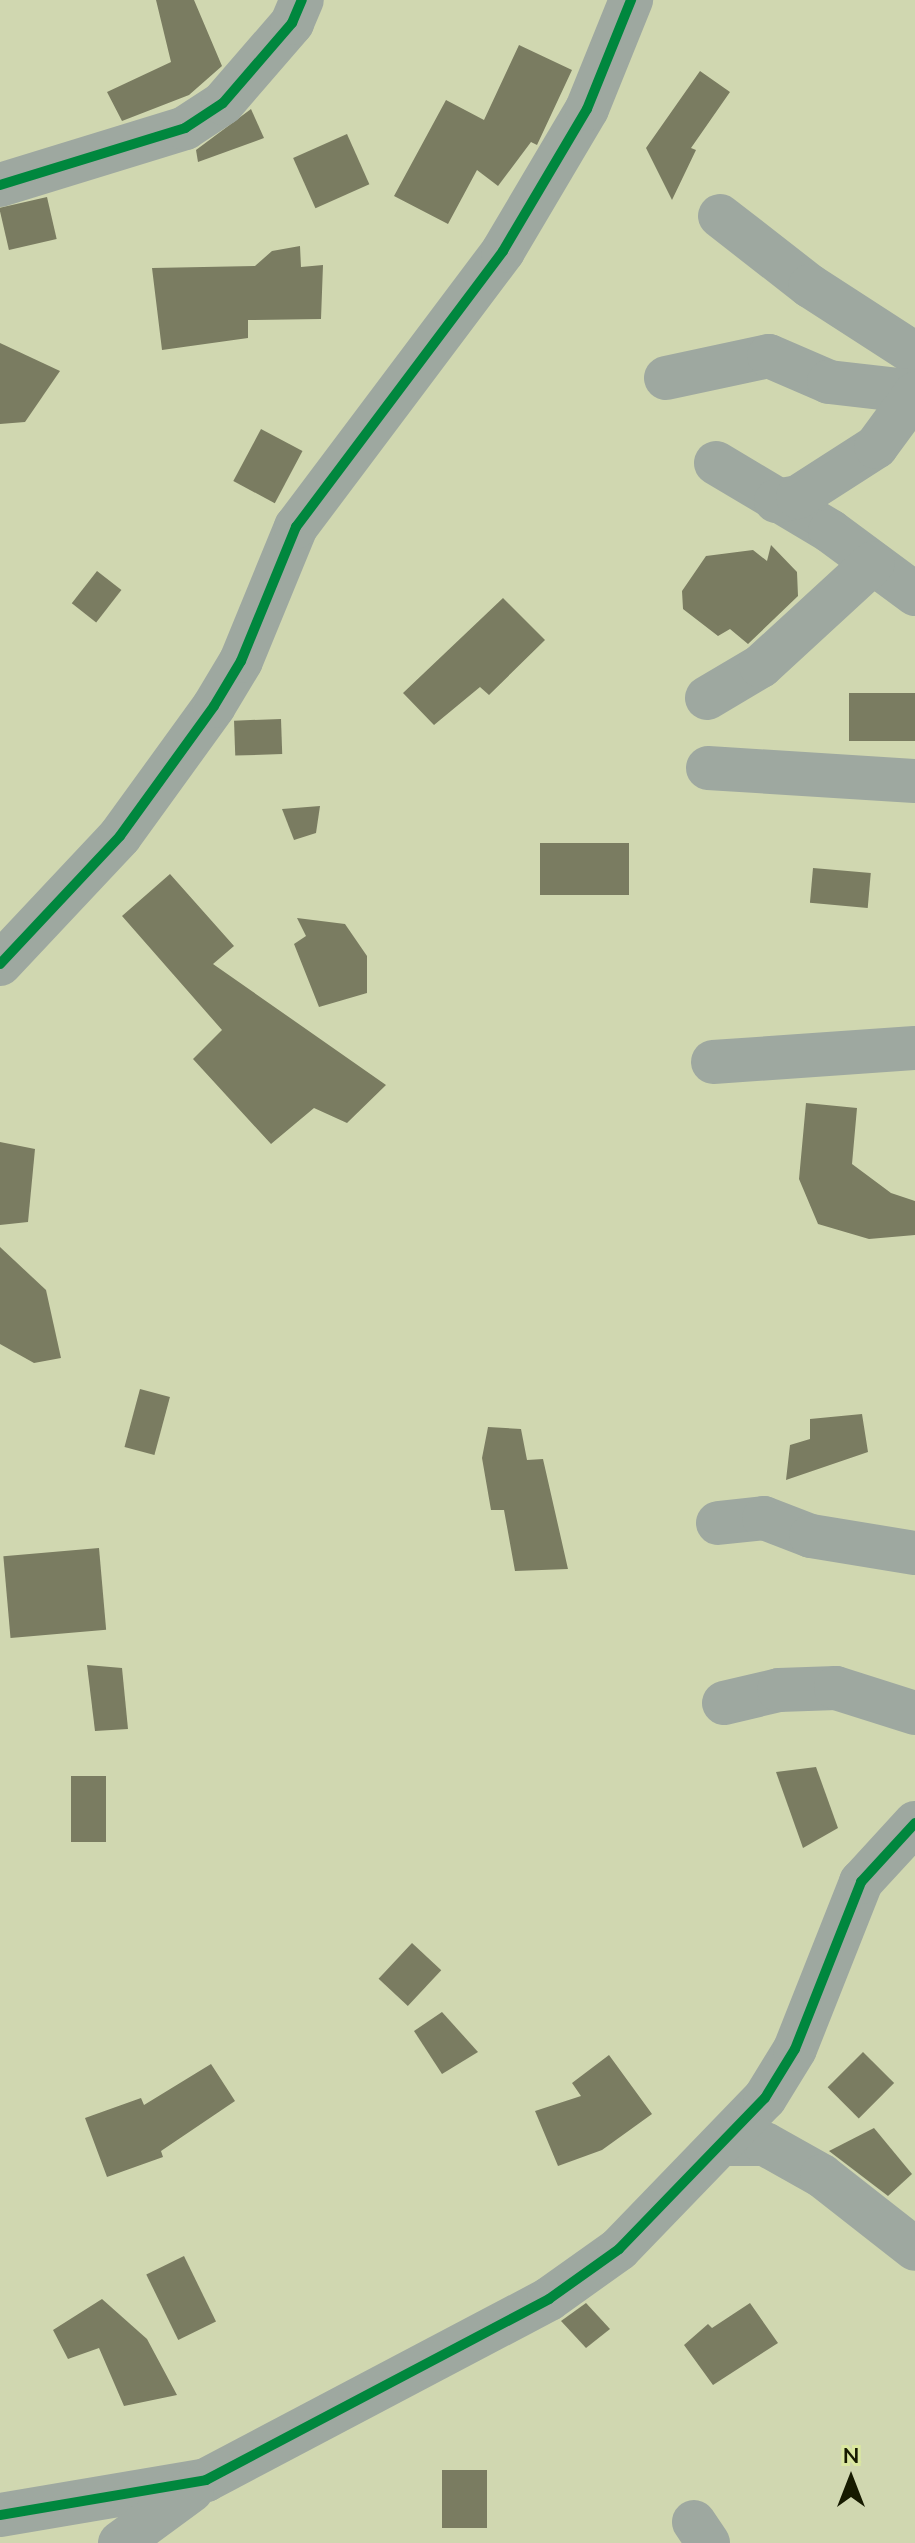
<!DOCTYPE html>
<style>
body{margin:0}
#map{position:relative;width:915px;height:2543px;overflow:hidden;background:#d0d7b0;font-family:Mulish,sans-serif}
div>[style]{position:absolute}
.building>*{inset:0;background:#7a7c61;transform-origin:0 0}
.minor>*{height:44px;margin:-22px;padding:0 22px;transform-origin:22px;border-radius:22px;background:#9ea8a0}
.cycleway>*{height:10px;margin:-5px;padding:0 5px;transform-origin:5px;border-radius:5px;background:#00873e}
span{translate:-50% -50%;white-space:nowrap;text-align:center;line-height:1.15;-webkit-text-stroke:8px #dae7a0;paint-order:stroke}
.north{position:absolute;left:811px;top:2439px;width:80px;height:80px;-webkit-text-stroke:6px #dae7a0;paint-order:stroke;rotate:0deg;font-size:22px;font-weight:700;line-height:32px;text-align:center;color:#161a00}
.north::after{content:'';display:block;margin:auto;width:28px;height:36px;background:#161a00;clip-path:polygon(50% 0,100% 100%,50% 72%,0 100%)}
</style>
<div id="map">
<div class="building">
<div style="clip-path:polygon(156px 0,194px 0,222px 66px,189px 95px,122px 121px,107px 92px,171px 62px)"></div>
<div style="clip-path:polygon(519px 45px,572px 70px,537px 145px,531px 142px,498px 186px,477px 170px,448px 224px,394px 196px,446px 100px,484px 120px)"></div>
<div style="clip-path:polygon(700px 71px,730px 92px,691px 148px,696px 150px,672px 200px,646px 148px)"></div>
<div style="clip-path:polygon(251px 109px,264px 138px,198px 162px,196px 150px)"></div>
<div style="left:347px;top:134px;width:55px;height:59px;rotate:66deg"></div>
<div style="left:47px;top:197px;width:43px;height:49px;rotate:77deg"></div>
<div style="clip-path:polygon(300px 246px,301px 267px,323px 265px,321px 319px,248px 320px,248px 338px,162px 350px,152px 268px,255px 266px,272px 251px)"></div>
<div style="clip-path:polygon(0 343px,60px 371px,25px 422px,0 424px)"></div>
<div style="left:261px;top:429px;width:47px;height:59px;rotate:28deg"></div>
<div style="clip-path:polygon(771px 545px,797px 572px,798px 596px,748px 644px,730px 629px,718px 636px,683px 609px,682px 591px,706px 556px,753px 550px,767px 561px)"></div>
<div style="left:97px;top:571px;width:31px;height:41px;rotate:38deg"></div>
<div style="clip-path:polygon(503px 598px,545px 640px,489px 695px,480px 687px,434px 725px,403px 693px)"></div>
<div style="left:915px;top:693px;width:48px;height:66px;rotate:90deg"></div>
<div style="left:281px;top:719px;width:35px;height:47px;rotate:88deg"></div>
<div style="clip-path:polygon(320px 806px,316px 833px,294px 840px,282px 809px)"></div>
<div style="left:540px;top:843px;width:89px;height:52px"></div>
<div style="left:813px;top:868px;width:58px;height:35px;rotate:5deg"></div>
<div style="clip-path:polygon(170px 874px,234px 946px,213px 964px,386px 1085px,347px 1123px,314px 1108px,271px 1144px,193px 1059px,222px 1030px,122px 916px)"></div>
<div style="clip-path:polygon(297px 918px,345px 924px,367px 956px,367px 993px,319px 1007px,294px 944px,306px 936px)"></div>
<div style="clip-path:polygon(806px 1103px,857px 1108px,852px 1164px,891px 1193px,915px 1201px,915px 1235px,869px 1239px,818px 1224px,799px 1179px)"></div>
<div style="clip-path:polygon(0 1142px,35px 1149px,28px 1222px,0 1225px)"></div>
<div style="clip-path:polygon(0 1247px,46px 1290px,61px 1358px,34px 1363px,0 1344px)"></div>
<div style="left:140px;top:1389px;width:31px;height:60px;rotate:15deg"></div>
<div style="clip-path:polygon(862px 1414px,868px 1452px,786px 1480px,790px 1445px,810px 1439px,810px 1419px)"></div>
<div style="clip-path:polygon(488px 1427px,521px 1429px,527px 1460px,543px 1459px,568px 1569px,515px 1571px,504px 1510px,491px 1510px,482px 1458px)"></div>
<div style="left:99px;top:1548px;width:82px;height:96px;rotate:85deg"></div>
<div style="clip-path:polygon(87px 1665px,122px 1668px,128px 1729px,95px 1731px)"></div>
<div style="clip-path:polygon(816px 1767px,838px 1828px,803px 1848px,776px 1772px)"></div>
<div style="left:71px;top:1776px;width:35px;height:66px"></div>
<div style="left:412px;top:1943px;width:40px;height:49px;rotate:43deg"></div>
<div style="clip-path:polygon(442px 2012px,478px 2052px,442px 2074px,414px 2031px)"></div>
<div style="left:863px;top:2052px;width:44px;height:50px;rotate:45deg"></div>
<div style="clip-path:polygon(609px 2055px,652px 2114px,602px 2150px,558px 2166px,535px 2111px,581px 2096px,572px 2083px)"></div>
<div style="clip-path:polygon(211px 2064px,235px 2101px,161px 2151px,163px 2157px,107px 2177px,85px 2118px,141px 2098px,144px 2105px)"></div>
<div style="clip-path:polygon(874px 2128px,912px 2174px,888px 2196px,829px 2151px)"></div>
<div style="left:184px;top:2256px;width:73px;height:42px;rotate:64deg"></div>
<div style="clip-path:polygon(102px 2299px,147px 2339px,177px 2395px,124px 2406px,99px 2348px,68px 2359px,53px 2330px)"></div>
<div style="clip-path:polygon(586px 2303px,610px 2329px,586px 2348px,561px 2321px)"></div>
<div style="clip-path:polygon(750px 2303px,778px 2343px,713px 2385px,684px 2345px,708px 2324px,712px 2328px)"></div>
<div style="left:442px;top:2470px;width:45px;height:58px"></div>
</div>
<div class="minor">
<div style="left:0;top:185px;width:194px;rotate:-17.1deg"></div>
<div style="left:185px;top:128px;width:45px;rotate:-33.3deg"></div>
<div style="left:223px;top:103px;width:106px;rotate:-49.2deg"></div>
<div style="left:292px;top:23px;width:25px;rotate:-67deg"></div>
<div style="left:720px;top:216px;width:114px;rotate:37.9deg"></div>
<div style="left:810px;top:286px;width:125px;rotate:32.9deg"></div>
<div style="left:666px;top:378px;width:105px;rotate:-12.1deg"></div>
<div style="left:769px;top:356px;width:65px;rotate:23.4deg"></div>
<div style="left:829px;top:382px;width:87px;rotate:6.6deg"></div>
<div style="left:716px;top:463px;width:133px;rotate:30.8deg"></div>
<div style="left:830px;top:531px;width:106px;rotate:36.5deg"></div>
<div style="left:776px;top:501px;width:22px;rotate:-10deg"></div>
<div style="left:798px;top:497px;width:93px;rotate:-32.7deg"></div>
<div style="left:876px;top:447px;width:66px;rotate:-53.7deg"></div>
<div style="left:707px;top:698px;width:63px;rotate:-30.7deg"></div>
<div style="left:761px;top:666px;width:152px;rotate:-42.6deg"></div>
<div style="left:708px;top:768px;width:207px;rotate:3.6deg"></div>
<div style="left:0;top:964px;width:175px;rotate:-46.8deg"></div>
<div style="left:120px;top:836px;width:160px;rotate:-54.1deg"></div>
<div style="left:214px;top:706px;width:52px;rotate:-59deg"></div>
<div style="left:241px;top:661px;width:145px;rotate:-67.7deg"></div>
<div style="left:296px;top:527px;width:345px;rotate:-53.1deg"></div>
<div style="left:503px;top:251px;width:165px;rotate:-59.4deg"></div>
<div style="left:587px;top:109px;width:118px;rotate:-68deg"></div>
<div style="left:713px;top:1062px;width:202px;rotate:-4deg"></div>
<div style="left:718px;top:1523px;width:46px;rotate:-6.2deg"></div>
<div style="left:764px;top:1518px;width:50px;rotate:21deg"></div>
<div style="left:811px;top:1536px;width:105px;rotate:9.3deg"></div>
<div style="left:724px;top:1703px;width:57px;rotate:-13.3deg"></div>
<div style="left:779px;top:1690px;width:57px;rotate:-2deg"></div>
<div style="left:836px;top:1688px;width:83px;rotate:17.6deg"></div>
<div style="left:725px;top:2144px;width:40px"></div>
<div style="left:765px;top:2144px;width:65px;rotate:29.3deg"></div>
<div style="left:822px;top:2176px;width:118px;rotate:38.1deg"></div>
<div style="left:0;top:2515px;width:209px;rotate:-9.6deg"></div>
<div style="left:206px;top:2480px;width:388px;rotate:-27.8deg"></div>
<div style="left:549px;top:2299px;width:86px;rotate:-35.5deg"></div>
<div style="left:619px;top:2249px;width:210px;rotate:-46deg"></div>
<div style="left:765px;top:2098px;width:57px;rotate:-58.5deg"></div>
<div style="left:795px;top:2049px;width:180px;rotate:-68.4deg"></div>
<div style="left:861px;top:1882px;width:80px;rotate:-47.5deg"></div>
<div style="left:694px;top:2522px;width:25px;rotate:56deg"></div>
<div style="left:120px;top:2543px;width:89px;rotate:-36.4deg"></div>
</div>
<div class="cycleway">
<div style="left:0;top:185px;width:194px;rotate:-17.1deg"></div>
<div style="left:185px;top:128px;width:45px;rotate:-33.3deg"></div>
<div style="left:223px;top:103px;width:106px;rotate:-49.2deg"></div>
<div style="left:292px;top:23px;width:25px;rotate:-67deg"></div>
<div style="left:0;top:964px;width:175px;rotate:-46.8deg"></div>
<div style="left:120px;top:836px;width:160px;rotate:-54.1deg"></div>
<div style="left:214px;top:706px;width:52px;rotate:-59deg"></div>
<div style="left:241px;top:661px;width:145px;rotate:-67.7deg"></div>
<div style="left:296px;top:527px;width:345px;rotate:-53.1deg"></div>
<div style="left:503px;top:251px;width:165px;rotate:-59.4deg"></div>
<div style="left:587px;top:109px;width:118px;rotate:-68deg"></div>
<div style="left:0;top:2515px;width:209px;rotate:-9.6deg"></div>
<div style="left:206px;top:2480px;width:388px;rotate:-27.8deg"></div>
<div style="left:549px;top:2299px;width:86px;rotate:-35.5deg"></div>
<div style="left:619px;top:2249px;width:210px;rotate:-46deg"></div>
<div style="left:765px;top:2098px;width:57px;rotate:-58.5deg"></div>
<div style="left:795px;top:2049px;width:180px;rotate:-68.4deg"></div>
<div style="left:861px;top:1882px;width:80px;rotate:-47.5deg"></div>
</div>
<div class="north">N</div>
</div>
